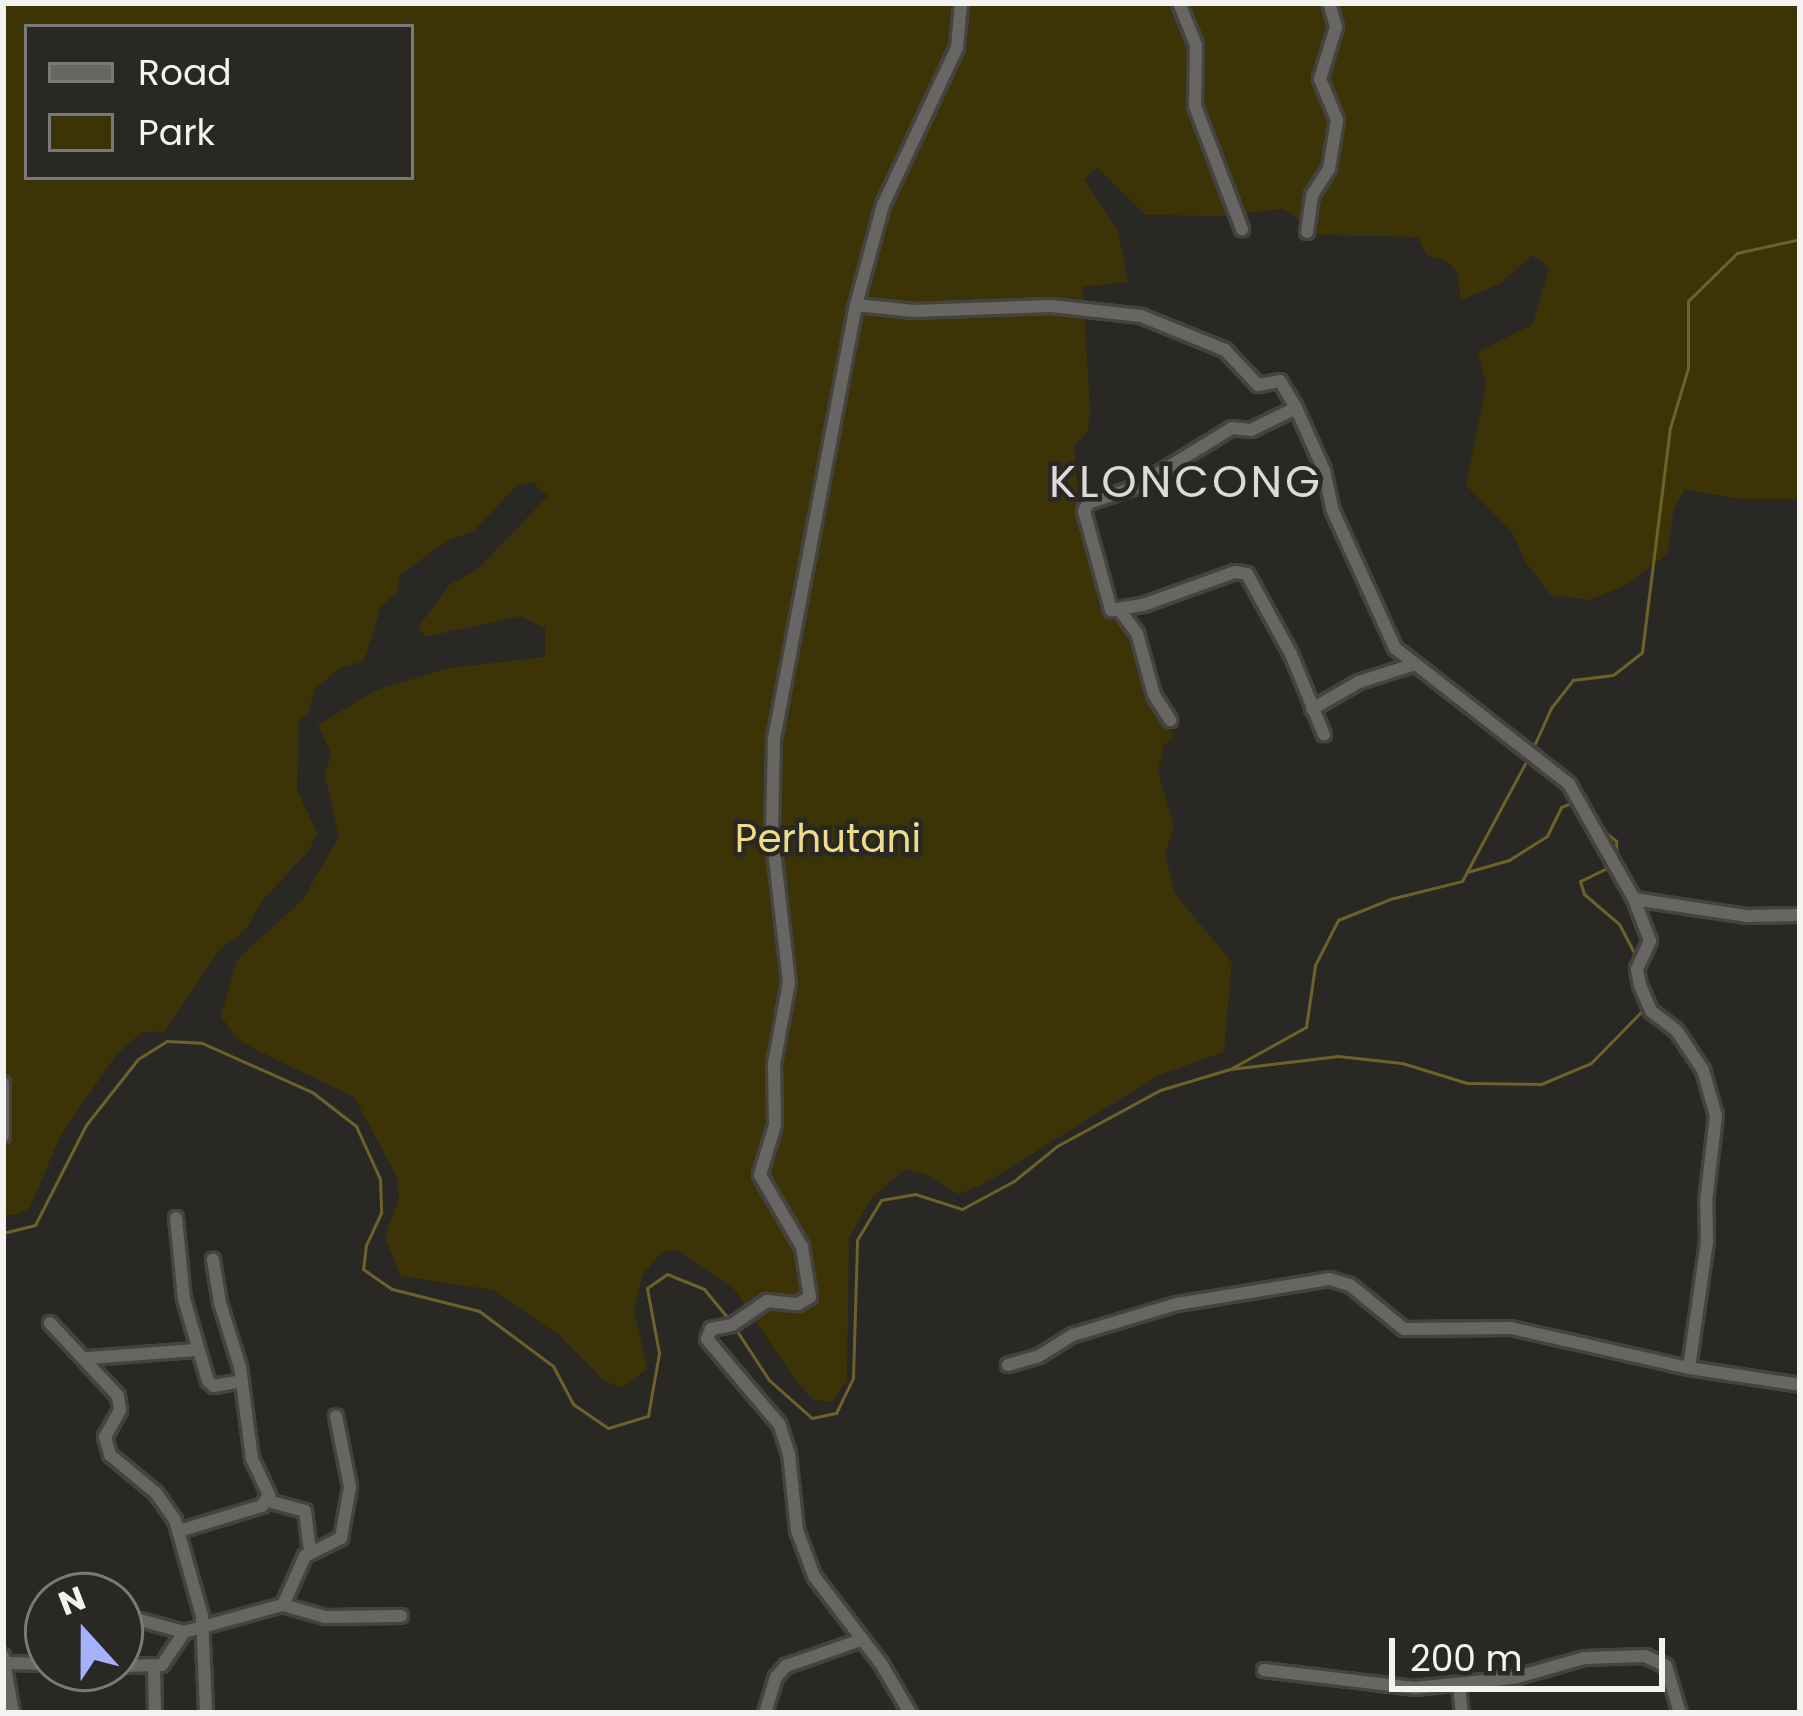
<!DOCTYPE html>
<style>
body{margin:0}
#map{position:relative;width:1803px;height:1716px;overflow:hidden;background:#292825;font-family:Poppins,sans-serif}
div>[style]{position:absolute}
.green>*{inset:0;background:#3c3307}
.stream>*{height:3px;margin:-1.5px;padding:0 1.5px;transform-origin:1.5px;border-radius:1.5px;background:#6e622a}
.roads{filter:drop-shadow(3px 0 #444340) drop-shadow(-3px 0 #444340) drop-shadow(0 3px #444340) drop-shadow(0 -3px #444340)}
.minor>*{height:12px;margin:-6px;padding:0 6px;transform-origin:6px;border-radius:6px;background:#676663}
span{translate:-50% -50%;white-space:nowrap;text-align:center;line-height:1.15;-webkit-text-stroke:9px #292825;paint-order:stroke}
.park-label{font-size:39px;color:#efdc88}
.quarter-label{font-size:45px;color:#dcdbd7;letter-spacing:3px}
.frame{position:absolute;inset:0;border:6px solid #f4f3f1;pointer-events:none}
.legend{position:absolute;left:24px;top:24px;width:390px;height:156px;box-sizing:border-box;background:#292825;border:3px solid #7a7977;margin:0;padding:15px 21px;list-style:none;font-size:36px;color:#f4f3f1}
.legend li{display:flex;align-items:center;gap:24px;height:60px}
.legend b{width:60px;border:3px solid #7a7977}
.north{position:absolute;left:24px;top:1572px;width:120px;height:120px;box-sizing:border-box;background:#292825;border:3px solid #7a7977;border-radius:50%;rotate:339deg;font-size:33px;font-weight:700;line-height:48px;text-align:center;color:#f4f3f1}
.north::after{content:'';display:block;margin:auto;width:42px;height:54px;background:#a6b1fc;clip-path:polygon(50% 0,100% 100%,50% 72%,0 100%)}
.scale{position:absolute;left:1389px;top:1638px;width:276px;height:54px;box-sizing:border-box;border:6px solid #f4f3f1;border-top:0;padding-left:15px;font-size:36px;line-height:42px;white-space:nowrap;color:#f4f3f1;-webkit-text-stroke:9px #292825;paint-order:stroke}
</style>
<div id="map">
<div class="green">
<div style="clip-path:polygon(evenodd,3px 3px,1800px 3px,1800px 499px,1741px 499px,1685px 490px,1674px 509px,1667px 554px,1626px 585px,1590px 600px,1551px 595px,1525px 561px,1512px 532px,1466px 485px,1486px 386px,1478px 352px,1533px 324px,1549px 268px,1532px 255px,1500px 284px,1461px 300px,1457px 272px,1445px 260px,1428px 256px,1417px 237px,1320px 235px,1283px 209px,1217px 216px,1146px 215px,1097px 168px,1084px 180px,1118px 231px,1128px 282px,1083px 287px,1090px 411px,1088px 431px,1074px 446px,1078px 495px,1099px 607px,1125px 627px,1145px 697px,1174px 736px,1164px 745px,1158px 771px,1174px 828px,1165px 854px,1175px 894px,1232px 962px,1224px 1052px,1159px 1075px,982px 1185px,958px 1194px,925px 1174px,905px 1169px,872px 1198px,849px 1237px,847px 1380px,832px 1402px,814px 1400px,796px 1381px,734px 1289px,678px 1250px,661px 1252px,642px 1276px,634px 1310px,647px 1369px,622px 1388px,604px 1381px,559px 1335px,493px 1290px,401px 1276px,385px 1238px,399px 1197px,397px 1177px,354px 1097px,252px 1048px,235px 1037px,221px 1016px,237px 960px,303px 899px,339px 837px,325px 775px,331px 754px,318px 725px,376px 690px,449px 668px,545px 657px,545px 628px,520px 616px,425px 637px,419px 626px,450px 584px,477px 570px,548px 496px,532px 482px,517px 485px,473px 532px,448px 540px,400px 575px,397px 592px,381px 607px,364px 661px,340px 668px,314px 690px,309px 713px,299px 720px,297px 789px,317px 833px,310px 849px,262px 901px,245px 931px,220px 949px,165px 1031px,141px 1033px,116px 1055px,60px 1136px,30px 1208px,16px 1215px,3px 1214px,3px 3px,27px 27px,411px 27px,411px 177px,27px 177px,27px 27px)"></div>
</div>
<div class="stream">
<div style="left:1533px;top:748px;width:44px;rotate:-65.8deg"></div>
<div style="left:1551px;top:708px;width:36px;rotate:-52deg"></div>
<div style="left:1573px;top:680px;width:40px;rotate:-7.1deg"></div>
<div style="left:1613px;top:675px;width:37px;rotate:-38deg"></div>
<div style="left:1642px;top:652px;width:226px;rotate:-82.9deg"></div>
<div style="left:1670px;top:428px;width:63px;rotate:-73.3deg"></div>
<div style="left:1688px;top:368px;width:67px;rotate:-90deg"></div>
<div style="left:1688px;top:301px;width:69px;rotate:-44.4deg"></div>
<div style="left:1737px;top:253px;width:65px;rotate:-12.5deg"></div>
<div style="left:1585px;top:802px;width:29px;rotate:61deg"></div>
<div style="left:1599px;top:827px;width:22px;rotate:39deg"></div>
<div style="left:1616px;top:841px;width:21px;rotate:87deg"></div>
<div style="left:1609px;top:867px;width:32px;rotate:154deg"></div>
<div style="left:1580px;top:881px;width:14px;rotate:73deg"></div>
<div style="left:1584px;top:894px;width:46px;rotate:40.6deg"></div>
<div style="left:1619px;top:924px;width:41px;rotate:62.2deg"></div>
<div style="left:1467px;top:872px;width:44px;rotate:-15.9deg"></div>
<div style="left:1509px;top:860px;width:45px;rotate:-32.3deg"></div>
<div style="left:1547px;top:836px;width:32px;rotate:-64deg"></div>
<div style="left:1561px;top:807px;width:11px;rotate:-22deg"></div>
<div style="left:1232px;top:1068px;width:85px;rotate:-29deg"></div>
<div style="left:1306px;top:1027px;width:63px;rotate:-81.7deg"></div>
<div style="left:1315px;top:965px;width:51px;rotate:-62.9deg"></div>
<div style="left:1338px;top:920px;width:56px;rotate:-22deg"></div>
<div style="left:1390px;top:899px;width:74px;rotate:-14deg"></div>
<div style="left:1462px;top:881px;width:142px;rotate:-61.8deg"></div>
<div style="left:3px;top:1233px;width:33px;rotate:-14deg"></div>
<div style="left:35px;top:1225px;width:112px;rotate:-63deg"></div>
<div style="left:86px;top:1125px;width:84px;rotate:-51.8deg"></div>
<div style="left:138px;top:1059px;width:34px;rotate:-32deg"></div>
<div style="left:167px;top:1041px;width:35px;rotate:3deg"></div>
<div style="left:202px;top:1043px;width:120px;rotate:24deg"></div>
<div style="left:312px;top:1092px;width:56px;rotate:37.7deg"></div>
<div style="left:356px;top:1126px;width:58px;rotate:65.6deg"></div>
<div style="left:380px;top:1179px;width:34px;rotate:88deg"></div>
<div style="left:381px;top:1213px;width:35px;rotate:115deg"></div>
<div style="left:366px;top:1245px;width:24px;rotate:97deg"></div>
<div style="left:363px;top:1269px;width:35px;rotate:35deg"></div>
<div style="left:392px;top:1289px;width:90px;rotate:14.2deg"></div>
<div style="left:479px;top:1311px;width:92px;rotate:36.6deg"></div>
<div style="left:553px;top:1366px;width:43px;rotate:62.2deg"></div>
<div style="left:573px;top:1404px;width:42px;rotate:34.4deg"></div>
<div style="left:608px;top:1428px;width:42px;rotate:-16.7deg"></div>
<div style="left:648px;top:1416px;width:64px;rotate:-80.1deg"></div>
<div style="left:659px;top:1353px;width:66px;rotate:-100.5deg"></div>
<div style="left:647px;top:1288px;width:24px;rotate:-35deg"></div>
<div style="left:667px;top:1274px;width:40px;rotate:22deg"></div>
<div style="left:704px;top:1289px;width:44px;rotate:50.5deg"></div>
<div style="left:737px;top:1331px;width:59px;rotate:56.9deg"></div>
<div style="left:769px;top:1380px;width:57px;rotate:41.5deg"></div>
<div style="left:812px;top:1418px;width:25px;rotate:-12deg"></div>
<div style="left:836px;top:1413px;width:39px;rotate:-64deg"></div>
<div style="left:853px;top:1378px;width:138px;rotate:-88.3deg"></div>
<div style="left:857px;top:1240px;width:47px;rotate:-59deg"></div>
<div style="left:881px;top:1200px;width:35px;rotate:-10deg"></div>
<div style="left:915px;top:1194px;width:49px;rotate:17.7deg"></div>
<div style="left:962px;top:1209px;width:59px;rotate:-28.3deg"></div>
<div style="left:1014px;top:1181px;width:55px;rotate:-39.1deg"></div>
<div style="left:1057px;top:1146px;width:117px;rotate:-28.5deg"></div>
<div style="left:1160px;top:1090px;width:73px;rotate:-16.7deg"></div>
<div style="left:1230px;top:1069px;width:109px;rotate:-6.9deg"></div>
<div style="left:1338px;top:1056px;width:64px;rotate:6.2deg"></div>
<div style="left:1402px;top:1063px;width:68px;rotate:17.1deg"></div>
<div style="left:1467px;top:1083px;width:74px;rotate:0.8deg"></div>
<div style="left:1541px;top:1084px;width:54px;rotate:-22.8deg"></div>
<div style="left:1591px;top:1063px;width:73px;rotate:-45.6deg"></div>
<div style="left:1642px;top:1011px;width:12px;rotate:-104deg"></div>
</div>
<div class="roads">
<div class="minor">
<div style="left:1179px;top:3px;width:45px;rotate:68deg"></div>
<div style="left:1196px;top:45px;width:61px;rotate:90.9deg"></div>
<div style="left:1195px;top:106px;width:132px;rotate:69.1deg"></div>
<div style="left:1307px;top:232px;width:37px;rotate:-82deg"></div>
<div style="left:1312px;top:195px;width:31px;rotate:-57deg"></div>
<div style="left:1329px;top:169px;width:50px;rotate:-80.7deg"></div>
<div style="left:1337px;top:120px;width:44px;rotate:-112.5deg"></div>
<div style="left:1320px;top:79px;width:54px;rotate:-72.9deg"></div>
<div style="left:1336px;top:27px;width:25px;rotate:-106deg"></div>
<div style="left:856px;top:305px;width:58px;rotate:5.9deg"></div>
<div style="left:914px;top:311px;width:137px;rotate:-2.1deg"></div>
<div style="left:1051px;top:306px;width:91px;rotate:6.3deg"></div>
<div style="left:1141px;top:316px;width:91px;rotate:22deg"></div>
<div style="left:1225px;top:350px;width:48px;rotate:46.7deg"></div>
<div style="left:1258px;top:385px;width:22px;rotate:-10deg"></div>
<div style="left:1280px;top:381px;width:31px;rotate:59deg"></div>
<div style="left:1296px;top:408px;width:50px;rotate:153.9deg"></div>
<div style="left:1251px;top:430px;width:19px;rotate:-174deg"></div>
<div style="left:1232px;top:428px;width:113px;rotate:148.4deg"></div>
<div style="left:1136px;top:487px;width:51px;rotate:161.6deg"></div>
<div style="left:1088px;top:503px;width:9px;rotate:117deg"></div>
<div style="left:1084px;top:511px;width:103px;rotate:74.7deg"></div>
<div style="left:1111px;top:610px;width:32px;rotate:-9deg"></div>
<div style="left:1143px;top:605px;width:98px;rotate:-19.7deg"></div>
<div style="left:1235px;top:572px;width:12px;rotate:9deg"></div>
<div style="left:1247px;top:574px;width:91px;rotate:61.2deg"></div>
<div style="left:1291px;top:654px;width:87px;rotate:67.8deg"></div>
<div style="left:1296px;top:408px;width:68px;rotate:65.7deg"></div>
<div style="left:1324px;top:470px;width:40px;rotate:78deg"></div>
<div style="left:1332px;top:509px;width:153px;rotate:65.6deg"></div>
<div style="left:1395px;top:648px;width:221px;rotate:38deg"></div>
<div style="left:1569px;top:784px;width:132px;rotate:60.5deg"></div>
<div style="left:1121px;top:612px;width:26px;rotate:53deg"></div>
<div style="left:1137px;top:633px;width:64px;rotate:74.7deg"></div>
<div style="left:1154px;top:695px;width:30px;rotate:57deg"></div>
<div style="left:1312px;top:709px;width:54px;rotate:-29.9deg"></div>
<div style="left:1359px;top:682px;width:59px;rotate:-17.8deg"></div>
<div style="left:3px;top:1083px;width:53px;rotate:90deg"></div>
<div style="left:176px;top:1218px;width:81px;rotate:84.4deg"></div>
<div style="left:184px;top:1299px;width:85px;rotate:73.7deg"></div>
<div style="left:208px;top:1381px;width:8px;rotate:40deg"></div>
<div style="left:214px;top:1386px;width:28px;rotate:-10deg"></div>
<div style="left:50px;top:1323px;width:100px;rotate:47deg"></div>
<div style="left:118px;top:1396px;width:14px;rotate:82deg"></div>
<div style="left:120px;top:1410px;width:31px;rotate:119deg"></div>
<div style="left:105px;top:1437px;width:19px;rotate:74deg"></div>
<div style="left:110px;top:1455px;width:60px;rotate:39.6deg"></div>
<div style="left:156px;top:1493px;width:33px;rotate:55deg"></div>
<div style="left:175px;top:1520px;width:100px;rotate:74.3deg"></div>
<div style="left:202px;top:1616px;width:97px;rotate:87.6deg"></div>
<div style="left:88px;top:1358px;width:108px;rotate:-4.2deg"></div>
<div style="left:1008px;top:1365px;width:32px;rotate:-16deg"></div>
<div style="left:1039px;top:1356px;width:40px;rotate:-32deg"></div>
<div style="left:1073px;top:1335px;width:109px;rotate:-16.6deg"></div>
<div style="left:1177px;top:1304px;width:154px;rotate:-9.3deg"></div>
<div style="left:1329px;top:1279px;width:22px;rotate:16deg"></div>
<div style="left:1350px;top:1285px;width:70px;rotate:39.2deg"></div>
<div style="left:1404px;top:1329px;width:107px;rotate:-0.5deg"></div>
<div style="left:1511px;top:1328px;width:182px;rotate:12.7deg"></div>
<div style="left:1689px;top:1368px;width:112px;rotate:8.7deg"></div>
<div style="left:1689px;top:1368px;width:128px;rotate:-81.9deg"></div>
<div style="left:1707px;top:1241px;width:39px;rotate:-91deg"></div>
<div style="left:1706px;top:1202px;width:87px;rotate:-83.4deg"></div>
<div style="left:1716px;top:1116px;width:48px;rotate:-105.8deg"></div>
<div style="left:1703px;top:1070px;width:48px;rotate:-124deg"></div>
<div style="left:1676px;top:1030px;width:31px;rotate:-143deg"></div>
<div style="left:1651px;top:1011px;width:28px;rotate:-113deg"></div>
<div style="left:1640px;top:985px;width:16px;rotate:-101deg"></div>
<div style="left:1637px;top:969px;width:31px;rotate:-65deg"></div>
<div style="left:1650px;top:941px;width:45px;rotate:-110.9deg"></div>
<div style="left:1634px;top:899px;width:113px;rotate:8.6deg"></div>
<div style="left:1746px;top:916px;width:54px;rotate:-1.1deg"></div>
<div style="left:268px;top:1501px;width:38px;rotate:15deg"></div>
<div style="left:305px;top:1511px;width:39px;rotate:83deg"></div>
<div style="left:179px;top:1531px;width:87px;rotate:-16.8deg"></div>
<div style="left:262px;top:1506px;width:13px;rotate:-58deg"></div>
<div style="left:269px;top:1495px;width:40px;rotate:-115deg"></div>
<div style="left:252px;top:1459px;width:93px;rotate:-97.4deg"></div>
<div style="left:240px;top:1367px;width:67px;rotate:-107.4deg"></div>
<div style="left:220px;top:1303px;width:44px;rotate:-99.2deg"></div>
<div style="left:283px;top:1605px;width:44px;rotate:15.9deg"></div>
<div style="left:325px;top:1617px;width:76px;rotate:-0.8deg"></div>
<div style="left:140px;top:1620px;width:46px;rotate:15.3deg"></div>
<div style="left:3px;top:1656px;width:58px;rotate:80deg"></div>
<div style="left:6px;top:1663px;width:42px;rotate:1.4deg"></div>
<div style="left:120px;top:1666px;width:42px;rotate:-1.4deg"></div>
<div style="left:162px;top:1665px;width:40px;rotate:-56deg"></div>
<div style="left:184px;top:1632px;width:103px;rotate:-15.3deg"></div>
<div style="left:283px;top:1605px;width:54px;rotate:-65.8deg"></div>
<div style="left:305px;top:1556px;width:40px;rotate:-26.6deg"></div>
<div style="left:341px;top:1538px;width:52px;rotate:-80deg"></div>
<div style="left:350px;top:1487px;width:72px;rotate:-101.2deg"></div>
<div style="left:154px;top:1668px;width:45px;rotate:88.7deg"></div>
<div style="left:1264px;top:1670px;width:151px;rotate:6.8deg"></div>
<div style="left:1414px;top:1688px;width:100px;rotate:-5.7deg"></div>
<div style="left:1514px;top:1678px;width:73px;rotate:-15.9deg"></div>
<div style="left:1584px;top:1658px;width:61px;rotate:-1.9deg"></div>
<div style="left:1645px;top:1656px;width:23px;rotate:25deg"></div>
<div style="left:1666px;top:1666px;width:49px;rotate:73.4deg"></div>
<div style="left:1459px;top:1686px;width:27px;rotate:84deg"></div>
<div style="left:765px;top:1713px;width:38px;rotate:-73deg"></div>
<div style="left:776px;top:1677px;width:15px;rotate:-48deg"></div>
<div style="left:786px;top:1666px;width:79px;rotate:-19.1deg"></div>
<div style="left:910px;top:1713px;width:56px;rotate:-120.3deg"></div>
<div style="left:882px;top:1665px;width:112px;rotate:-127.4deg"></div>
<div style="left:814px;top:1576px;width:49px;rotate:-110.3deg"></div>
<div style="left:797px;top:1530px;width:76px;rotate:-96deg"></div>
<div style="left:789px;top:1454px;width:32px;rotate:-108deg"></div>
<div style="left:779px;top:1424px;width:111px;rotate:-130.3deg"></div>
<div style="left:707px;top:1339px;width:11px;rotate:-68deg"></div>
<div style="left:711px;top:1329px;width:21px;rotate:-11deg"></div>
<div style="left:732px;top:1325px;width:42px;rotate:-34.4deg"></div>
<div style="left:767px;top:1301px;width:31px;rotate:6deg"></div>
<div style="left:798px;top:1304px;width:14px;rotate:-30deg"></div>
<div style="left:810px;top:1297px;width:51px;rotate:-99.1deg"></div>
<div style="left:802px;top:1247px;width:83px;rotate:-120.3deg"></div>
<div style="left:760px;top:1175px;width:52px;rotate:-73.3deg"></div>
<div style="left:775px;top:1125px;width:61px;rotate:-90.9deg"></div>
<div style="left:774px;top:1064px;width:83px;rotate:-79.6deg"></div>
<div style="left:789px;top:982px;width:150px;rotate:-96.5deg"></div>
<div style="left:772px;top:833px;width:94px;rotate:-88.8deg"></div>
<div style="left:774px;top:739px;width:442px;rotate:-79.3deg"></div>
<div style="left:856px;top:305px;width:104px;rotate:-74.9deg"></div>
<div style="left:883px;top:205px;width:174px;rotate:-64.8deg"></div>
<div style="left:957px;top:48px;width:45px;rotate:-84.9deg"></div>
</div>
</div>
<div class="park-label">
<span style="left:828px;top:839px">Perhutani</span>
</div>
<div class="quarter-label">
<span style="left:1186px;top:482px">KLONCONG</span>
</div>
<div class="frame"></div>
<ul class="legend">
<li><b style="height:15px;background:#676663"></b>Road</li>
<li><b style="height:33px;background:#3c3307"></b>Park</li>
</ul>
<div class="north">N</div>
<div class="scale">200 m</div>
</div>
